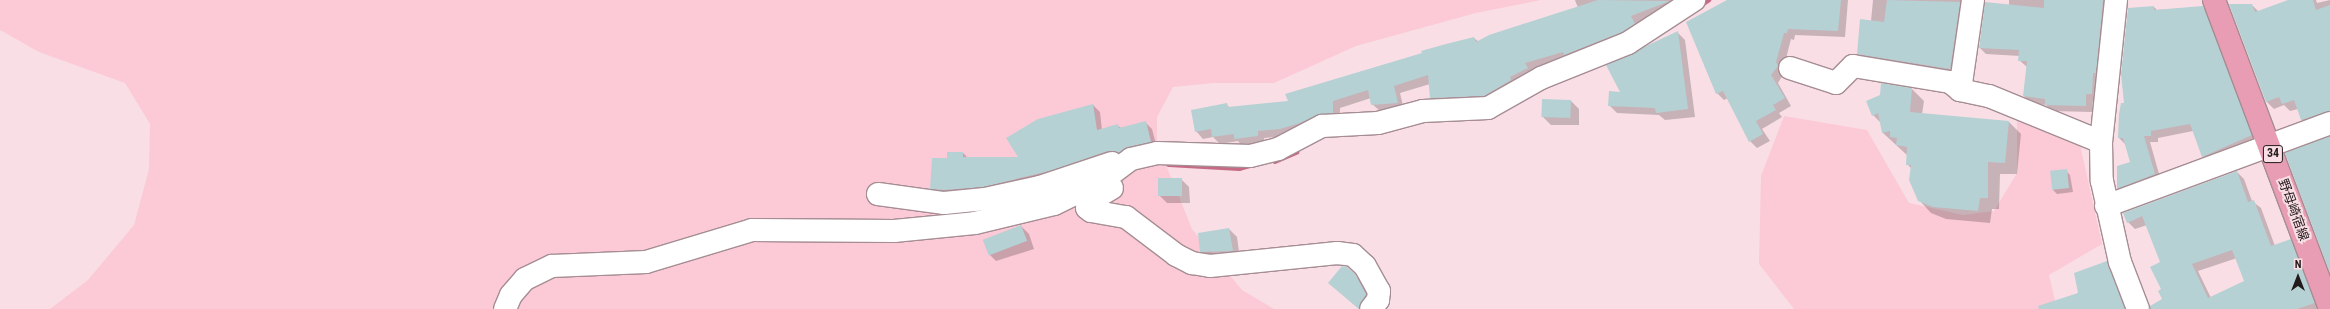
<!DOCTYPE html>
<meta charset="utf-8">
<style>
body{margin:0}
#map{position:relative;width:2330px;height:309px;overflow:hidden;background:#f9dfe5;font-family:"Roboto Condensed","Noto Sans JP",sans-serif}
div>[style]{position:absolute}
.green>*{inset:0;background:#fbcad6}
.shadow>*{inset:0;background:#0003}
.stream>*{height:5.5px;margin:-2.75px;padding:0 2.75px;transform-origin:2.75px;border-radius:2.75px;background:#c66a85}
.building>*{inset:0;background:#b6d1d4;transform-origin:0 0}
.roads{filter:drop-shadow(1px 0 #a58d93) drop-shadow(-1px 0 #a58d93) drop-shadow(0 1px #a58d93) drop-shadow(0 -1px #a58d93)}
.street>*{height:22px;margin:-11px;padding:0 11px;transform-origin:11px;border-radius:11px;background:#fff}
.primary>*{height:22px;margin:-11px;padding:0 11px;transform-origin:11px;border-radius:11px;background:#e89db5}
span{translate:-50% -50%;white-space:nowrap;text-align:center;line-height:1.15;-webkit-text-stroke:4px #f9dfe5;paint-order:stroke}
.shield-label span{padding:1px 3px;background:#f9dfe5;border:1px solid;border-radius:3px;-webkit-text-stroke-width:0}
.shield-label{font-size:12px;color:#231a1c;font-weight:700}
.street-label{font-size:13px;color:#231a1c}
.north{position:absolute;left:2278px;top:257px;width:40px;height:40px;-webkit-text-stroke:3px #f9dfe5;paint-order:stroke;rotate:0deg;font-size:11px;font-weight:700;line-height:16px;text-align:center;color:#231a1c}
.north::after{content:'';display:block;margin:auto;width:14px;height:18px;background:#231a1c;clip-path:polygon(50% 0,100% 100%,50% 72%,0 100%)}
</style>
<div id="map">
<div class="green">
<div style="clip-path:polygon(0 0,1541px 0,1476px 13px,1356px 46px,1274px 83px,1213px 83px,1173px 87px,1157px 117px,1157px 143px,1192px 229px,1242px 290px,1274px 309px,50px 309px,88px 280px,134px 225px,149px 169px,150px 124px,125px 83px,39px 52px,0 30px)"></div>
<div style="clip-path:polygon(1784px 116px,1867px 130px,1909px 203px,1963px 215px,1994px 211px,2017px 173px,2017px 116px,2079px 140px,2102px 244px,2049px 275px,2057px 309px,1794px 309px,1759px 264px,1761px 176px)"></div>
</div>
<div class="shadow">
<div style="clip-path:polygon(1575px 0,1683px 0,1680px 6px,1637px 23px,1641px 31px,1569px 59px,1531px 70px,1534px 75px,1492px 102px,1439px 105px,1431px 98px,1430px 84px,1400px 93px,1404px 110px,1380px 111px,1372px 104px,1371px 98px,1340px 108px,1340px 120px,1288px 136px,1264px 138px,1265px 143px,1242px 146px,1238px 141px,1220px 144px,1213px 137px,1203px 139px,1196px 131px,1226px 104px,1230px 108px,1289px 102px,1474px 38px,1479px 42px,1578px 8px)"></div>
<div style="clip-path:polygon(1750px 0,1848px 0,1845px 37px,1795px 35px,1794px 40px,1791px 39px,1783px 70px,1784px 73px,1778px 83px,1791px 106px,1779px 113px,1782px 117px,1762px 129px,1770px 141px,1757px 148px,1750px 141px,1728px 98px,1724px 100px,1717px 93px)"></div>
<div style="clip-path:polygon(1873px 0,1971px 0,1957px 76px,1865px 61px,1858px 54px,1871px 21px)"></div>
<div style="clip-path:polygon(2009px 0,2111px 0,2098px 100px,2093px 100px,2092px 112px,2052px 111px,2046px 105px,2031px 103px,2024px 96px,2027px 67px,2019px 60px,2020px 56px,1986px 54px,1980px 48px,2009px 5px)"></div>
<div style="clip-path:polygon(2291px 0,2316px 0,2317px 3px,2330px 0,2330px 121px,2309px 127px,2302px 120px,2298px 109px,2290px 111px,2284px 105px,2274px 109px,2267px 102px,2252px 5px,2259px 12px)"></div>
<div style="clip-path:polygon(2154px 7px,2157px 10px,2202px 7px,2209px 14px,2258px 142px,2210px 163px,2203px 156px,2193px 131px,2158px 138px,2158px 142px,2150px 142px,2161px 181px,2124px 195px,2118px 188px,2132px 163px,2126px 145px,2119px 138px,2125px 104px)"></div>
<div style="clip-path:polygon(1677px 32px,1685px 40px,1695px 117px,1665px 120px,1659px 115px,1617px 113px,1609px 105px)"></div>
<div style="clip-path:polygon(1912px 89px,1924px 101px,1922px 114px,2009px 122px,2021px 134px,2017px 174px,2000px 174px,1999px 209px,1992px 209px,1990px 223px,1946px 219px,1931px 213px,1919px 200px,1912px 169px,1907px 164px,1908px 156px,1883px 133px,1881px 123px,1873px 115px)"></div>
<div style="clip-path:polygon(1571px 101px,1579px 109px,1579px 125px,1551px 125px,1543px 117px)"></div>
<div style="clip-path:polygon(1093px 105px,1100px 112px,1102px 130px,1117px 125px,1121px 128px,1145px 122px,1152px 129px,1157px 148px,990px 193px,938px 195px,931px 188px,948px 159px,963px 153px,968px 158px,1019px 158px,1039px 120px)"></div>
<div style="clip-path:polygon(2066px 171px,2070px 175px,2073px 192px,2057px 194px,2053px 190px)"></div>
<div style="clip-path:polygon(evenodd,2237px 172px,2244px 179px,2252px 201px,2261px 208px,2275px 246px,2290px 240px,2298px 247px,2321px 309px,2164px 309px,2161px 262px,2147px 225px,2135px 229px,2128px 222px,2237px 172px,2237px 258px,2246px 281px,2211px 298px,2198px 271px,2237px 258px)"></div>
<div style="clip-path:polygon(1181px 179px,1189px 187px,1190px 203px,1167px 203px,1159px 195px)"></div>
<div style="clip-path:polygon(1021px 226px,1029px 234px,1034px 249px,996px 261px,988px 253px)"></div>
<div style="clip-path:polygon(1229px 229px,1237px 237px,1240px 259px,1209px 259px,1201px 251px)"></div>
<div style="clip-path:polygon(2107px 262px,2114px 270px,2129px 309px,2063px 309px)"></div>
<div style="clip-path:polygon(1354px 275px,1363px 283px,1374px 302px,1370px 309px,1359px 309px,1329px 283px)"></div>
</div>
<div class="stream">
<div style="left:1699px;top:6px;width:11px;rotate:-34deg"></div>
<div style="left:1275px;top:161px;width:23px;rotate:-23deg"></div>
<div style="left:1169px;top:164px;width:70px;rotate:3.3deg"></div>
<div style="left:1239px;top:168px;width:11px;rotate:-15deg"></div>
</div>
<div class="building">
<div style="clip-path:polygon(1598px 0,1670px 1px,1631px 16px,1635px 24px,1622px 32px,1564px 55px,1563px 52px,1525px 63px,1528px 68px,1510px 77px,1511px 80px,1484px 96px,1430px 98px,1428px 75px,1394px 86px,1398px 103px,1371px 105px,1368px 90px,1333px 101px,1333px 113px,1317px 115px,1300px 123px,1280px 129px,1258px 131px,1258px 136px,1234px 139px,1234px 134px,1212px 137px,1211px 129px,1195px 132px,1191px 110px,1227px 103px,1228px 107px,1288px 101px,1285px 94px,1422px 53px,1421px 51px,1446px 44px,1474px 37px,1476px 42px,1489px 35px)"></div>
<div style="clip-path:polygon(1727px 0,1841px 0,1838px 31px,1788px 29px,1787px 33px,1784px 33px,1776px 62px,1778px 66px,1771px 75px,1785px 98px,1773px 105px,1776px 110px,1756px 121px,1763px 134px,1749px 142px,1723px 91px,1716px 94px,1686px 22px)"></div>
<div style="clip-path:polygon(1887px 0,1960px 2px,1950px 69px,1857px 54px,1860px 19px,1884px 22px)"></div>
<div style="clip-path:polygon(2044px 0,2103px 0,2096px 73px,2093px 73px,2092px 94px,2086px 94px,2086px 106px,2045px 105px,2045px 99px,2023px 96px,2027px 61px,2018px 61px,2019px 50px,1979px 48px,1985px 2px,2044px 8px)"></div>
<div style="clip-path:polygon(2288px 0,2313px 0,2316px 10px,2330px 5px,2330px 111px,2301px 120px,2294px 100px,2282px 104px,2279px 97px,2266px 102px,2229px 4px,2252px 4px,2255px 12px)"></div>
<div style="clip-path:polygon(2154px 6px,2154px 10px,2203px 6px,2252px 135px,2202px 157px,2190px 124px,2151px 131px,2151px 136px,2144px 136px,2155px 174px,2117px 189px,2117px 166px,2130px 162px,2123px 138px,2118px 138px,2119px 114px,2121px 103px,2124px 103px,2121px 74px,2128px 8px)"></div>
<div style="clip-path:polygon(1678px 31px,1688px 109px,1656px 113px,1655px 108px,1608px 106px,1609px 91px,1620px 92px,1606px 65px)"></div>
<div style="clip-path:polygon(1881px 83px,1912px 88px,1910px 112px,2009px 121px,2005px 163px,1988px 162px,1988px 198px,1980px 198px,1978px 211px,1933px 207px,1918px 201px,1909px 180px,1911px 165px,1906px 165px,1907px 147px,1896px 145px,1897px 138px,1890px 137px,1890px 131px,1882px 133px,1878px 113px,1872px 116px,1866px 101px,1880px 95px)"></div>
<div style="left:1542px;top:99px;width:29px;height:18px;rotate:2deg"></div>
<div style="clip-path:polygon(1093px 104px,1097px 130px,1118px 124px,1119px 128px,1146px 121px,1151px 142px,1128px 147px,1119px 153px,1108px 151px,1050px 171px,983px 187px,944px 190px,930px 189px,932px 158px,947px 158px,947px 152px,963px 152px,963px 157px,1018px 157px,1006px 138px,1038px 119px)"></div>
<div style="clip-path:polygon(2330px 136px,2330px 273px,2285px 153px)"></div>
<div style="left:2067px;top:169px;width:19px;height:17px;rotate:84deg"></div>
<div style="clip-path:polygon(evenodd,2237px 171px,2248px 202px,2254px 200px,2271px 246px,2291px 239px,2315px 303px,2297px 309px,2150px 309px,2150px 306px,2162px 299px,2158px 291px,2161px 289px,2150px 267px,2160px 262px,2142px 216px,2127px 223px,2123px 213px,2237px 171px,2232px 250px,2244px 281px,2208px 298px,2192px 264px,2232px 250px)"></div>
<div style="left:1158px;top:178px;width:24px;height:18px"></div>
<div style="left:1021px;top:225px;width:17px;height:41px;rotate:69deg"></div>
<div style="clip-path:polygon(1229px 228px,1233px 251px,1200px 252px,1198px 233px)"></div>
<div style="clip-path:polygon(2107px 261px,2125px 309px,2039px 309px,2038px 306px,2078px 293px,2074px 273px)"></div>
<div style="clip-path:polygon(1342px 266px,1347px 267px,1355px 274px,1366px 294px,1359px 309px,1328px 283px)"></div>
</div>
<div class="roads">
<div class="street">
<div style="left:1973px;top:0;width:91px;rotate:98.2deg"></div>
<div style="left:1960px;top:90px;width:30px;rotate:12deg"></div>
<div style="left:1989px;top:96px;width:121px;rotate:22.3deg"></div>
<div style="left:2116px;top:0;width:143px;rotate:96deg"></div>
<div style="left:2101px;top:142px;width:39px;rotate:89deg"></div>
<div style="left:2102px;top:181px;width:83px;rotate:77.5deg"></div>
<div style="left:2120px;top:262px;width:50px;rotate:69deg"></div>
<div style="left:1790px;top:68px;width:48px;rotate:18.1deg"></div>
<div style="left:1836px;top:83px;width:24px;rotate:-45deg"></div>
<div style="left:1853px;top:66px;width:98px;rotate:9.4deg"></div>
<div style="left:1950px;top:82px;width:13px;rotate:39deg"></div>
<div style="left:1112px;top:188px;width:27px;rotate:149deg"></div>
<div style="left:1089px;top:202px;width:6px;rotate:108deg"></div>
<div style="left:1087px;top:208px;width:5px;rotate:37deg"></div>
<div style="left:1091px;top:211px;width:36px;rotate:10deg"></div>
<div style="left:1126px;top:217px;width:63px;rotate:37.2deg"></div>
<div style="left:1176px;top:255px;width:18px;rotate:27deg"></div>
<div style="left:1192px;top:263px;width:18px;rotate:9deg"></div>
<div style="left:1210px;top:266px;width:128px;rotate:-5.8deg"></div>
<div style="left:1337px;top:253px;width:16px;rotate:7deg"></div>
<div style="left:1353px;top:255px;width:16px;rotate:43deg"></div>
<div style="left:1365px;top:266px;width:29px;rotate:61deg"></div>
<div style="left:1379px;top:291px;width:9px;rotate:96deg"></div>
<div style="left:1378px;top:300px;width:11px;rotate:128deg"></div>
<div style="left:878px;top:194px;width:67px;rotate:7.8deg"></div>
<div style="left:944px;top:203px;width:41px;rotate:-5.6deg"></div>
<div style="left:985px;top:199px;width:56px;rotate:-12.3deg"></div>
<div style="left:1040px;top:187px;width:76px;rotate:-18.4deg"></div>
<div style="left:2106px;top:206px;width:239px;rotate:-20.3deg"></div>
<div style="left:505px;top:309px;width:15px;rotate:-67deg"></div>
<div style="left:511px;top:295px;width:21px;rotate:-49deg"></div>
<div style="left:525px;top:279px;width:30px;rotate:-26deg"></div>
<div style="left:552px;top:266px;width:94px;rotate:-2.4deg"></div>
<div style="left:646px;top:262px;width:111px;rotate:-16.8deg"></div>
<div style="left:752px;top:230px;width:142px;rotate:0.4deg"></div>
<div style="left:894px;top:231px;width:81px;rotate:-5.6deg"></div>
<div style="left:975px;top:223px;width:81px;rotate:-13.5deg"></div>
<div style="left:1054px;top:204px;width:55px;rotate:-26.1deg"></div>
<div style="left:1103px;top:180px;width:35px;rotate:-37deg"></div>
<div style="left:1131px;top:159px;width:27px;rotate:-13deg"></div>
<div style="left:1157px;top:153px;width:93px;rotate:1.8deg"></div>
<div style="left:1250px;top:156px;width:29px;rotate:-14deg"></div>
<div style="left:1278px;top:149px;width:50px;rotate:-27.6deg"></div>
<div style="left:1322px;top:126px;width:56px;rotate:-3.1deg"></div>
<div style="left:1378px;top:123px;width:47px;rotate:-14.9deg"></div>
<div style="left:1423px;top:111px;width:65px;rotate:-2.6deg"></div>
<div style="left:1488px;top:108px;width:61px;rotate:-29.5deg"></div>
<div style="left:1541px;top:78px;width:94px;rotate:-21.9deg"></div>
<div style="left:1628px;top:43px;width:79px;rotate:-33.1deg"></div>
</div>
<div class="primary">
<div style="left:2214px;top:0;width:329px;rotate:69.4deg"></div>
</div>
</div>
<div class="shield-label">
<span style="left:2273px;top:154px">34</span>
</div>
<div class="street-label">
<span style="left:2293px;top:210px;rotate:70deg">野母崎宿線</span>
</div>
<div class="north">N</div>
</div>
